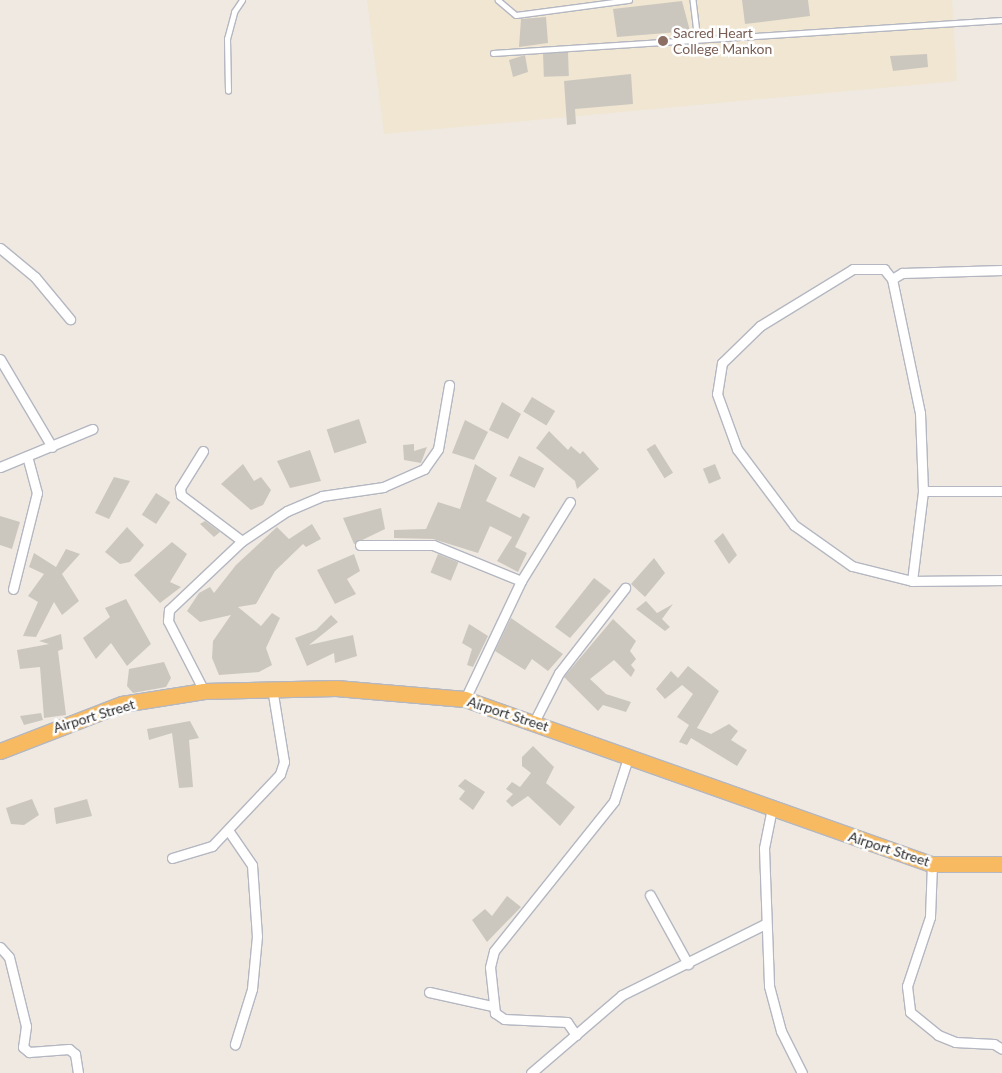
<!DOCTYPE html>
<style>
body{margin:0}
#map{position:relative;width:1002px;height:1073px;overflow:hidden;background:#efe9e1;font-family:Lato,sans-serif}
div>[style]{position:absolute}
.education>*{inset:0;background:#f0e6d1}
.building>*{inset:0;background:#cbc7bf;transform-origin:0 0}
.roads{filter:drop-shadow(1px 0 #b4b7c1) drop-shadow(-1px 0 #b4b7c1) drop-shadow(0 1px #b4b7c1) drop-shadow(0 -1px #b4b7c1)}
.service>*{height:4.5px;margin:-2.25px;padding:0 2.25px;transform-origin:2.25px;border-radius:2.25px;background:#fff}
.minor>*{height:9px;margin:-4.5px;padding:0 4.5px;transform-origin:4.5px;border-radius:4.5px;background:#fff}
.trunk>*{height:15px;margin:-7.5px;padding:0 7.5px;transform-origin:7.5px;border-radius:7.5px;background:#f8ba60}
.dots>*{width:14px;height:14px;translate:-50% -50%;box-sizing:border-box;border:2px solid #fff;border-radius:50%}
span{translate:-50% -50%;white-space:nowrap;text-align:center;line-height:1.15;-webkit-text-stroke:5px #fff;paint-order:stroke}
.education-label{font-size:14px;color:#785e54}
.left{translate:0 -50%;text-align:left}
.street-label{font-size:14px;color:#2e2e2e}
</style>
<div id="map">
<div class="education">
<div style="clip-path:polygon(367px 0,952px 0,957px 81px,384px 134px)"></div>
</div>
<div class="building">
<div style="clip-path:polygon(742px 0,808px 0,810px 16px,745px 24px)"></div>
<div style="clip-path:polygon(682px 1px,690px 31px,617px 37px,613px 9px)"></div>
<div style="clip-path:polygon(546px 17px,548px 43px,519px 47px,521px 19px)"></div>
<div style="left:568px;top:52px;width:24px;height:25px;rotate:88deg"></div>
<div style="clip-path:polygon(927px 54px,928px 67px,893px 71px,890px 56px)"></div>
<div style="clip-path:polygon(525px 55px,528px 72px,513px 77px,509px 60px)"></div>
<div style="clip-path:polygon(631px 74px,633px 104px,575px 109px,576px 124px,567px 125px,564px 81px)"></div>
<div style="left:532px;top:397px;width:27px;height:17px;rotate:31deg"></div>
<div style="clip-path:polygon(502px 402px,521px 414px,508px 439px,489px 430px)"></div>
<div style="left:359px;top:419px;width:25px;height:34px;rotate:72deg"></div>
<div style="clip-path:polygon(465px 420px,488px 432px,474px 460px,452px 453px)"></div>
<div style="clip-path:polygon(549px 431px,568px 450px,571px 446px,580px 454px,583px 451px,599px 469px,577px 489px,575px 481px,536px 448px)"></div>
<div style="clip-path:polygon(414px 444px,414px 451px,427px 447px,421px 463px,404px 460px,403px 445px)"></div>
<div style="left:655px;top:444px;width:34px;height:10px;rotate:58deg"></div>
<div style="clip-path:polygon(310px 450px,321px 481px,290px 488px,277px 461px)"></div>
<div style="left:519px;top:456px;width:28px;height:22px;rotate:26deg"></div>
<div style="clip-path:polygon(243px 464px,254px 481px,261px 477px,271px 490px,263px 505px,251px 510px,221px 484px)"></div>
<div style="clip-path:polygon(475px 464px,497px 478px,486px 501px,520px 518px,523px 513px,530px 517px,515px 547px,527px 553px,518px 572px,497px 561px,512px 537px,490px 526px,478px 553px,433px 539px,394px 538px,394px 530px,426px 529px,438px 502px,460px 509px)"></div>
<div style="left:715px;top:464px;width:16px;height:13px;rotate:68deg"></div>
<div style="clip-path:polygon(114px 477px,130px 481px,109px 519px,95px 513px)"></div>
<div style="left:156px;top:493px;width:17px;height:26px;rotate:33deg"></div>
<div style="clip-path:polygon(381px 508px,385px 529px,354px 544px,343px 518px)"></div>
<div style="clip-path:polygon(0 516px,20px 522px,12px 549px,0 545px)"></div>
<div style="clip-path:polygon(205px 521px,220px 532px,214px 537px,200px 524px)"></div>
<div style="clip-path:polygon(312px 524px,321px 539px,306px 547px,303px 544px,275px 571px,256px 604px,238px 607px,261px 626px,272px 613px,280px 618px,266px 648px,272px 665px,259px 672px,219px 675px,212px 658px,213px 641px,231px 615px,200px 622px,187px 611px,199px 593px,210px 587px,214px 593px,236px 565px,277px 527px,289px 539px)"></div>
<div style="clip-path:polygon(127px 527px,144px 545px,130px 562px,120px 564px,105px 552px)"></div>
<div style="clip-path:polygon(723px 533px,737px 555px,729px 564px,714px 541px)"></div>
<div style="clip-path:polygon(172px 542px,187px 554px,170px 582px,181px 587px,160px 603px,134px 575px)"></div>
<div style="clip-path:polygon(66px 549px,80px 554px,62px 574px,79px 601px,62px 615px,54px 602px,36px 637px,23px 636px,38px 602px,28px 596px,44px 574px,29px 567px,34px 553px,56px 567px)"></div>
<div style="clip-path:polygon(354px 554px,360px 571px,347px 579px,356px 594px,335px 604px,317px 570px)"></div>
<div style="left:438px;top:554px;width:22px;height:20px;rotate:22deg"></div>
<div style="clip-path:polygon(654px 558px,665px 573px,645px 597px,631px 584px)"></div>
<div style="clip-path:polygon(594px 578px,611px 591px,570px 638px,555px 627px)"></div>
<div style="clip-path:polygon(126px 599px,151px 644px,127px 666px,111px 643px,96px 659px,83px 638px,110px 617px,105px 608px)"></div>
<div style="clip-path:polygon(646px 601px,657px 613px,673px 604px,662px 619px,670px 627px,665px 631px,636px 609px)"></div>
<div style="clip-path:polygon(331px 615px,338px 622px,309px 645px,353px 635px,357px 656px,335px 663px,334px 653px,307px 666px,295px 638px,316px 630px)"></div>
<div style="clip-path:polygon(511px 618px,563px 654px,548px 671px,532px 659px,525px 670px,495px 651px)"></div>
<div style="clip-path:polygon(613px 619px,636px 641px,630px 651px,636px 659px,631px 665px,635px 670px,631px 677px,614px 660px,590px 679px,606px 694px,631px 702px,626px 712px,603px 705px,598px 711px,564px 677px)"></div>
<div style="clip-path:polygon(469px 624px,488px 636px,473px 667px,467px 665px,472px 649px,462px 643px)"></div>
<div style="clip-path:polygon(61px 634px,63px 649px,58px 651px,66px 715px,44px 718px,40px 667px,20px 669px,17px 650px,49px 644px,39px 641px)"></div>
<div style="clip-path:polygon(164px 662px,171px 678px,166px 687px,133px 693px,127px 686px,129px 669px)"></div>
<div style="clip-path:polygon(688px 666px,719px 691px,697px 728px,711px 734px,729px 724px,738px 731px,731px 740px,747px 750px,737px 766px,691px 738px,687px 745px,679px 742px,689px 725px,677px 717px,693px 694px,682px 685px,665px 699px,656px 689px,671px 671px,678px 678px)"></div>
<div style="clip-path:polygon(41px 713px,43px 720px,24px 725px,20px 716px)"></div>
<div style="clip-path:polygon(190px 721px,199px 738px,189px 740px,193px 787px,179px 788px,172px 733px,149px 740px,147px 729px)"></div>
<div style="clip-path:polygon(533px 746px,554px 767px,546px 783px,575px 807px,560px 826px,528px 796px,512px 807px,506px 801px,513px 794px,506px 789px,512px 782px,520px 787px,531px 773px,522px 766px,522px 757px)"></div>
<div style="clip-path:polygon(465px 779px,485px 792px,473px 810px,459px 799px,465px 791px,458px 786px)"></div>
<div style="clip-path:polygon(32px 799px,39px 815px,24px 825px,11px 824px,6px 808px)"></div>
<div style="clip-path:polygon(87px 799px,92px 816px,56px 824px,54px 808px)"></div>
<div style="clip-path:polygon(507px 896px,521px 907px,487px 942px,472px 920px,485px 909px,492px 916px)"></div>
</div>
<div class="roads">
<div class="service">
<div style="left:498px;top:0;width:23px;rotate:40deg"></div>
<div style="left:516px;top:15px;width:114px;rotate:-7.6deg"></div>
<div style="left:693px;top:0;width:39px;rotate:83deg"></div>
<div style="left:493px;top:53px;width:510px;rotate:-3.71deg"></div>
<div style="left:228px;top:91px;width:52px;rotate:-91.1deg"></div>
<div style="left:227px;top:39px;width:28px;rotate:-75deg"></div>
<div style="left:234px;top:12px;width:14px;rotate:-56deg"></div>
</div>
<div class="minor">
<div style="left:0;top:248px;width:45px;rotate:39.6deg"></div>
<div style="left:35px;top:277px;width:55px;rotate:50.2deg"></div>
<div style="left:892px;top:279px;width:12px;rotate:-31deg"></div>
<div style="left:902px;top:273px;width:100px;rotate:-1.7deg"></div>
<div style="left:0;top:359px;width:102px;rotate:59.4deg"></div>
<div style="left:203px;top:451px;width:44px;rotate:121.9deg"></div>
<div style="left:180px;top:488px;width:7px;rotate:82deg"></div>
<div style="left:181px;top:495px;width:76px;rotate:37deg"></div>
<div style="left:0;top:467px;width:100px;rotate:-22.4deg"></div>
<div style="left:923px;top:491px;width:79px"></div>
<div style="left:360px;top:545px;width:73px"></div>
<div style="left:433px;top:545px;width:95px;rotate:22.2deg"></div>
<div style="left:912px;top:581px;width:91px;rotate:-83deg"></div>
<div style="left:923px;top:491px;width:78px;rotate:-92.2deg"></div>
<div style="left:920px;top:413px;width:137px;rotate:-101.8deg"></div>
<div style="left:892px;top:279px;width:13px;rotate:-129deg"></div>
<div style="left:884px;top:269px;width:31px;rotate:180deg"></div>
<div style="left:853px;top:269px;width:109px;rotate:148.5deg"></div>
<div style="left:760px;top:326px;width:53px;rotate:135.8deg"></div>
<div style="left:722px;top:363px;width:31px;rotate:99deg"></div>
<div style="left:717px;top:394px;width:59px;rotate:70deg"></div>
<div style="left:737px;top:449px;width:95px;rotate:53.1deg"></div>
<div style="left:794px;top:525px;width:71px;rotate:35.3deg"></div>
<div style="left:852px;top:566px;width:62px;rotate:14deg"></div>
<div style="left:912px;top:581px;width:90px;rotate:-0.6deg"></div>
<div style="left:13px;top:589px;width:99px;rotate:-76deg"></div>
<div style="left:37px;top:493px;width:38px;rotate:-105deg"></div>
<div style="left:204px;top:691px;width:79px;rotate:-117.2deg"></div>
<div style="left:168px;top:621px;width:11px;rotate:-85deg"></div>
<div style="left:169px;top:610px;width:100px;rotate:-43.4deg"></div>
<div style="left:242px;top:541px;width:54px;rotate:-33.7deg"></div>
<div style="left:287px;top:511px;width:38px;rotate:-23deg"></div>
<div style="left:322px;top:496px;width:62px;rotate:-8.4deg"></div>
<div style="left:383px;top:487px;width:45px;rotate:-23.7deg"></div>
<div style="left:424px;top:469px;width:24px;rotate:-55deg"></div>
<div style="left:438px;top:449px;width:65px;rotate:-80.2deg"></div>
<div style="left:465px;top:699px;width:131px;rotate:-64.6deg"></div>
<div style="left:521px;top:581px;width:93px;rotate:-58.2deg"></div>
<div style="left:534px;top:722px;width:55px;rotate:-63deg"></div>
<div style="left:559px;top:673px;width:108px;rotate:-52.2deg"></div>
<div style="left:772px;top:808px;width:41px;rotate:101.3deg"></div>
<div style="left:764px;top:848px;width:138px;rotate:87.9deg"></div>
<div style="left:769px;top:986px;width:47px;rotate:75.1deg"></div>
<div style="left:781px;top:1031px;width:47px;rotate:63.4deg"></div>
<div style="left:228px;top:830px;width:42px;rotate:55.6deg"></div>
<div style="left:252px;top:865px;width:71px;rotate:86deg"></div>
<div style="left:257px;top:936px;width:53px;rotate:95.4deg"></div>
<div style="left:252px;top:989px;width:58px;rotate:107.2deg"></div>
<div style="left:172px;top:858px;width:42px;rotate:-16.7deg"></div>
<div style="left:212px;top:846px;width:99px;rotate:-46.6deg"></div>
<div style="left:280px;top:774px;width:13px;rotate:-72deg"></div>
<div style="left:284px;top:762px;width:75px;rotate:-99.2deg"></div>
<div style="left:932px;top:864px;width:53px;rotate:92.2deg"></div>
<div style="left:930px;top:917px;width:73px;rotate:108.4deg"></div>
<div style="left:907px;top:986px;width:26px;rotate:83deg"></div>
<div style="left:910px;top:1012px;width:36px;rotate:39deg"></div>
<div style="left:938px;top:1035px;width:18px;rotate:22deg"></div>
<div style="left:955px;top:1042px;width:39px;rotate:3deg"></div>
<div style="left:994px;top:1044px;width:9px;rotate:32deg"></div>
<div style="left:650px;top:895px;width:79px;rotate:61.2deg"></div>
<div style="left:0;top:947px;width:13px;rotate:48deg"></div>
<div style="left:9px;top:957px;width:71px;rotate:76.2deg"></div>
<div style="left:26px;top:1026px;width:21px;rotate:98deg"></div>
<div style="left:23px;top:1047px;width:8px;rotate:40deg"></div>
<div style="left:29px;top:1052px;width:40px;rotate:-4.3deg"></div>
<div style="left:69px;top:1049px;width:8px;rotate:40deg"></div>
<div style="left:75px;top:1054px;width:19px;rotate:81deg"></div>
<div style="left:429px;top:992px;width:65px;rotate:12.5deg"></div>
<div style="left:576px;top:1035px;width:16px;rotate:-125deg"></div>
<div style="left:567px;top:1022px;width:63px;rotate:-177.3deg"></div>
<div style="left:504px;top:1019px;width:11px;rotate:-146deg"></div>
<div style="left:495px;top:1013px;width:46px;rotate:-96.2deg"></div>
<div style="left:490px;top:967px;width:16px;rotate:-76deg"></div>
<div style="left:494px;top:951px;width:192px;rotate:-51.3deg"></div>
<div style="left:614px;top:801px;width:45px;rotate:-72deg"></div>
<div style="left:531px;top:1073px;width:120px;rotate:-40.6deg"></div>
<div style="left:622px;top:995px;width:160px;rotate:-26.4deg"></div>
</div>
<div class="trunk">
<div style="left:0;top:751px;width:131px;rotate:-21.1deg"></div>
<div style="left:122px;top:704px;width:83px;rotate:-9deg"></div>
<div style="left:204px;top:691px;width:132px;rotate:-1.3deg"></div>
<div style="left:336px;top:688px;width:129px;rotate:4.9deg"></div>
<div style="left:465px;top:699px;width:495px;rotate:19.5deg"></div>
<div style="left:932px;top:864px;width:70px"></div>
</div>
</div>
<div class="dots">
<div style="left:663px;top:41px;background:#8d6e63"></div>
</div>
<div class="education-label">
<span class="left" style="left:673px;top:41px">Sacred Heart<br>College Mankon</span>
</div>
<div class="street-label">
<span style="left:508px;top:714px;rotate:18deg">Airport Street</span>
<span style="left:94px;top:716px;rotate:-17deg">Airport Street</span>
<span style="left:889px;top:849px;rotate:18deg">Airport Street</span>
</div>
</div>
